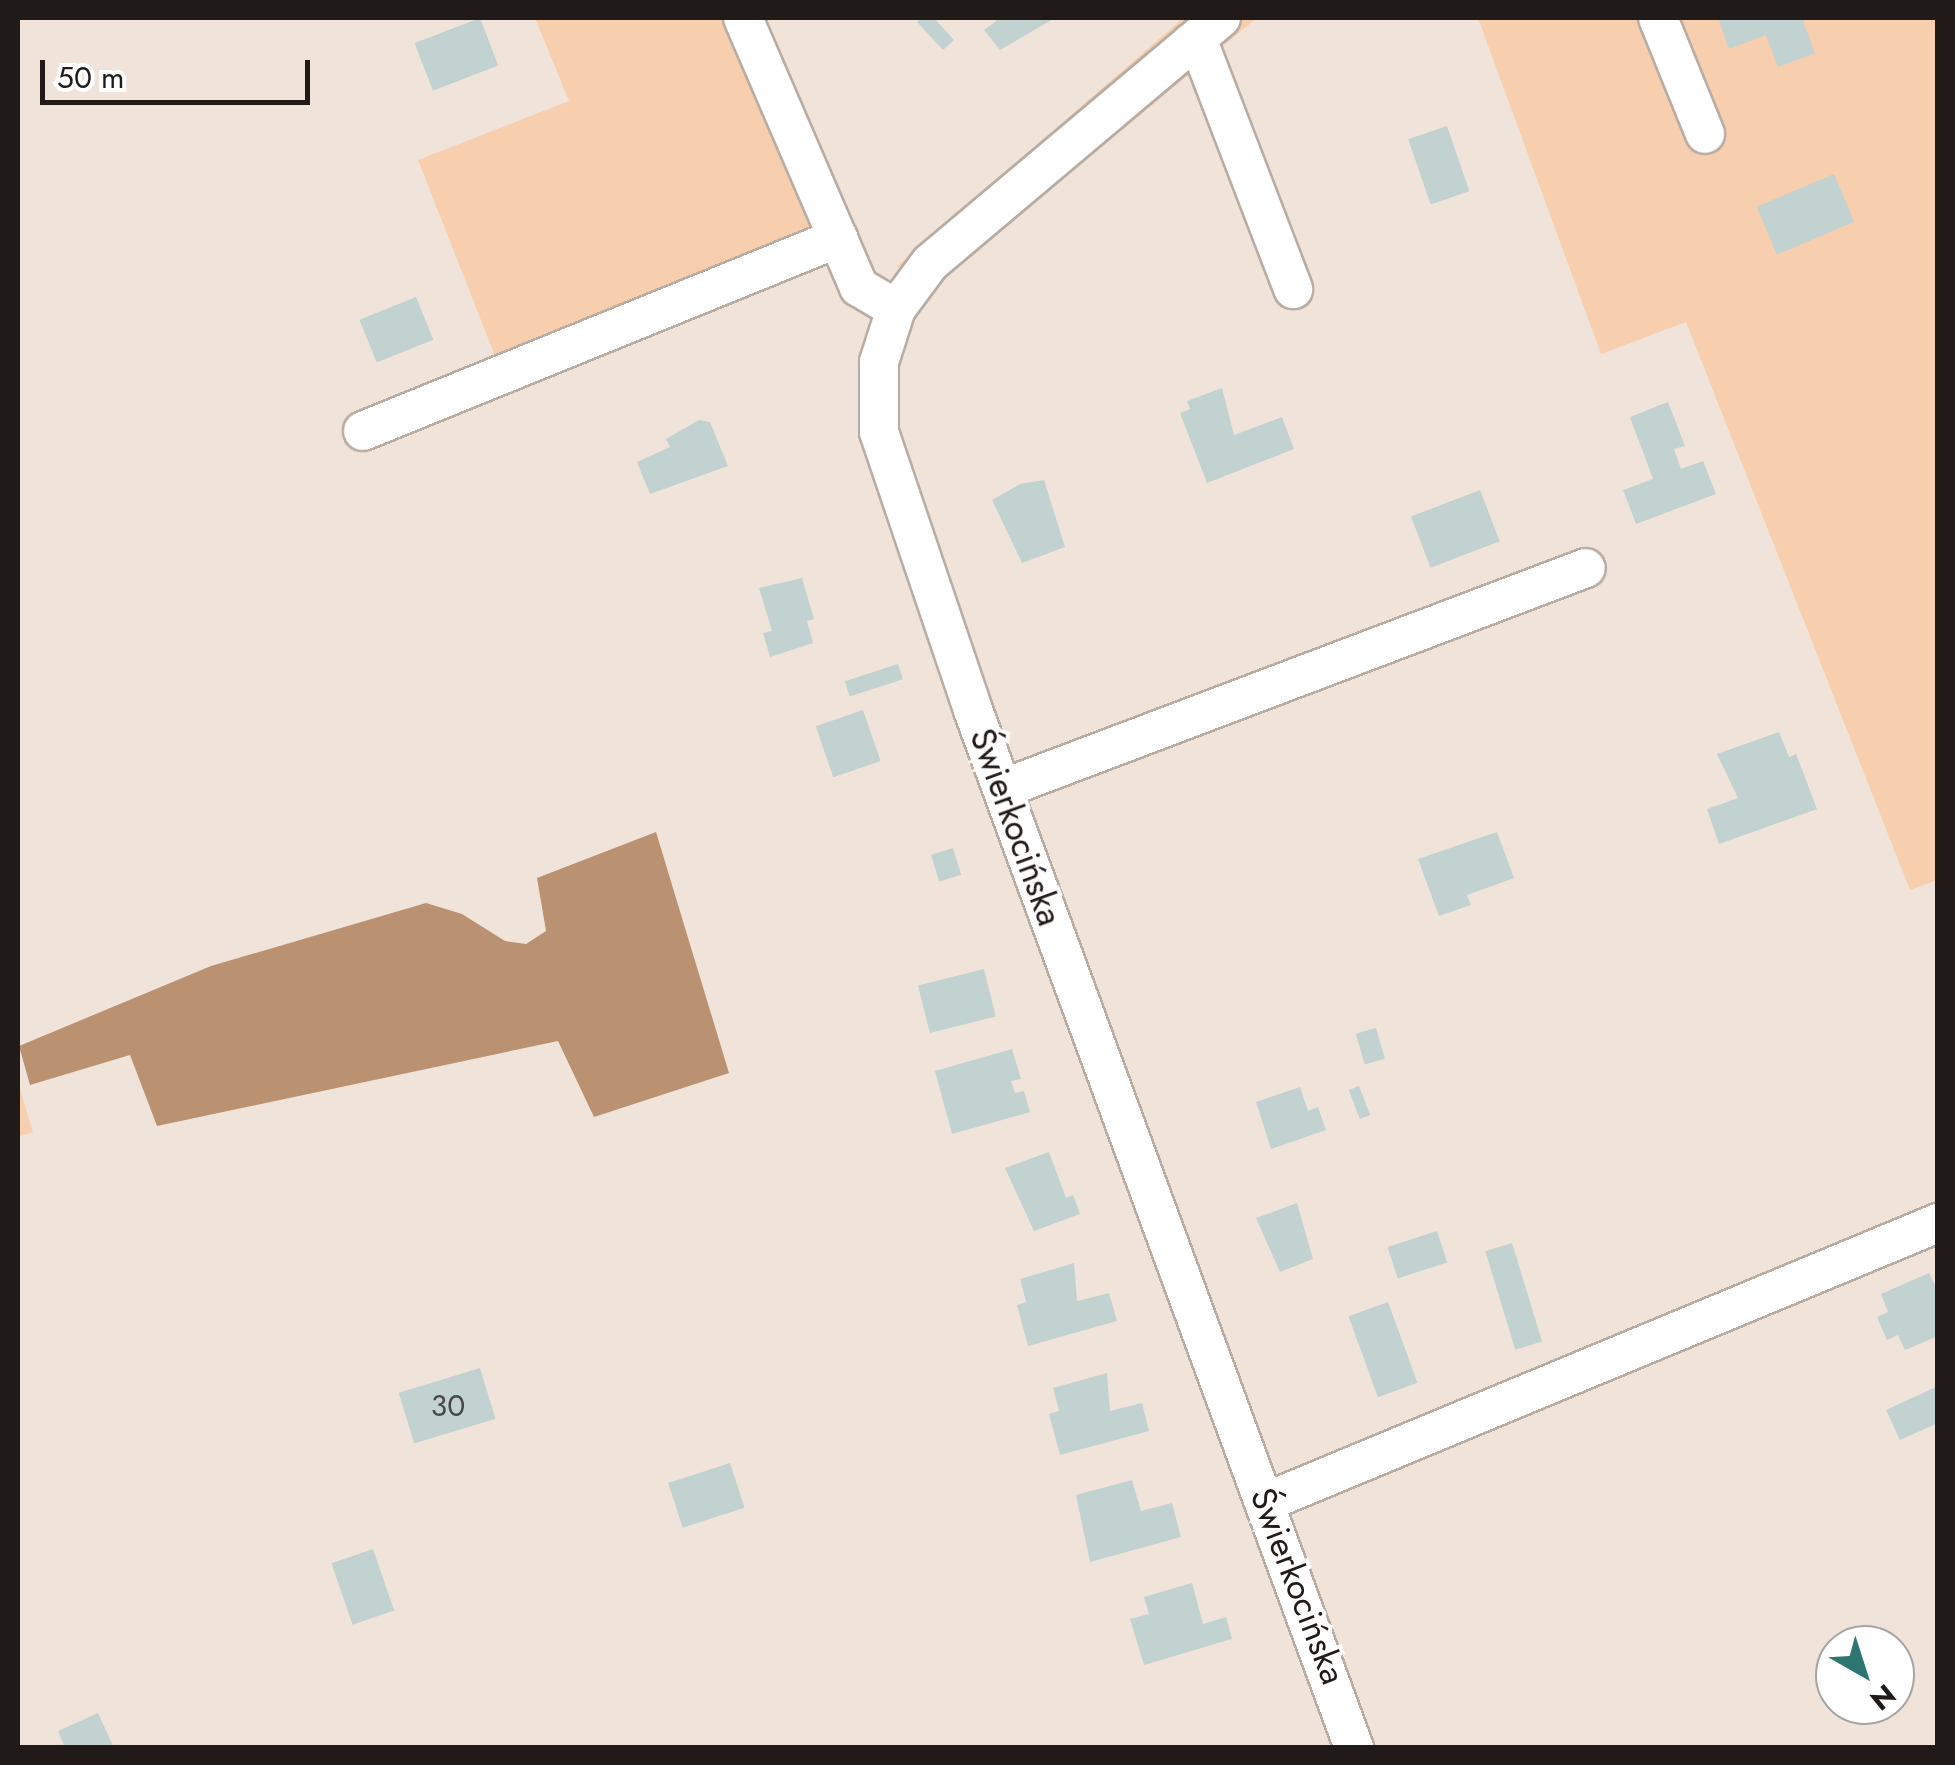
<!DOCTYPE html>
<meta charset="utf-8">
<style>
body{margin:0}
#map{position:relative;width:1955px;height:1765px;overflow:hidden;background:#f0e4da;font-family:Jost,sans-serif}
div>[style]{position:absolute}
.green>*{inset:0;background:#f7cfaf}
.water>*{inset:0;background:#ba9271}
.building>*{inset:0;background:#c1d2d0;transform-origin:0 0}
.roads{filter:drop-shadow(2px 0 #b8aca3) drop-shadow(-2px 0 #b8aca3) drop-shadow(0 2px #b8aca3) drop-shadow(0 -2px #b8aca3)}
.minor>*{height:38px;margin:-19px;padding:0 19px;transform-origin:19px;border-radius:19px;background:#fff}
span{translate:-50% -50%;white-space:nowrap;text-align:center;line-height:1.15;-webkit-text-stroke:8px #fff;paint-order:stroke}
.number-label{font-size:30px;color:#484946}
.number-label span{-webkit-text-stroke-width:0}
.street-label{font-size:35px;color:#201b18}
.frame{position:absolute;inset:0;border:20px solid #201b18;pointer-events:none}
.north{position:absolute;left:1815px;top:1625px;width:100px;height:100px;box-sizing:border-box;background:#fff;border:2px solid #a6a4a3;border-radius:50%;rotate:141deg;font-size:28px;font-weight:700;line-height:40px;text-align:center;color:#201b18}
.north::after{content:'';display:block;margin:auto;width:35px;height:45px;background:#2d7671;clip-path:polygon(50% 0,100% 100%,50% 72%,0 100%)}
.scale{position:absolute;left:40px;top:60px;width:270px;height:45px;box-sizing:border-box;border:5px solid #201b18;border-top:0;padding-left:12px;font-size:30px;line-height:35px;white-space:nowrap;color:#201b18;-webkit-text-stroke:8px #fff;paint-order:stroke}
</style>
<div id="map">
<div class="green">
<div style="clip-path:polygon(535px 18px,736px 18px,826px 224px,495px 356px,418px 160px,569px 101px)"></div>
<div style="clip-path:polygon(1183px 18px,1257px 18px,971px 255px,896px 267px)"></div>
<div style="clip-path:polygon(1478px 18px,1937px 18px,1937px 880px,1910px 890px,1686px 322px,1601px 354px)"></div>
<div style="clip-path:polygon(18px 1083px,33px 1132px,18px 1137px)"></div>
</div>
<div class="water">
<div style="clip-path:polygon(656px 832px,729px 1073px,594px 1117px,558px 1041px,157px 1126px,130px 1055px,30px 1085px,19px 1046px,211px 966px,426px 903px,462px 914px,505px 941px,526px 944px,546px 931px,537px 878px)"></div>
</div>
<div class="building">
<div style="left:480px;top:18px;width:51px;height:70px;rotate:69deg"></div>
<div style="clip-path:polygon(922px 18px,934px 18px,954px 40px,943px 50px,917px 22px)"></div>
<div style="clip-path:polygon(1000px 18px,1055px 18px,1000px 50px,984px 30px)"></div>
<div style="clip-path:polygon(1718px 18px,1811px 18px,1803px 21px,1815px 53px,1778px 67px,1766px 35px,1729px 49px)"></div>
<div style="left:1447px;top:126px;width:69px;height:41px;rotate:71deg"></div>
<div style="left:1834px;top:174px;width:52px;height:84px;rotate:67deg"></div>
<div style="left:416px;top:297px;width:46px;height:61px;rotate:68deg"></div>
<div style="clip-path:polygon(1222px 388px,1234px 435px,1282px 417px,1294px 449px,1207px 483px,1180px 413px,1190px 409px,1187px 401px)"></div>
<div style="clip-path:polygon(1668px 402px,1685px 446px,1674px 449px,1681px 469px,1703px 461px,1716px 494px,1636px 524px,1623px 490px,1653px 479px,1630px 417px)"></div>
<div style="clip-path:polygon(699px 420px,710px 422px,728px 466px,650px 494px,637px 462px,670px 447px,666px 439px)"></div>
<div style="clip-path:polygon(1044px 480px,1065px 547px,1022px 563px,992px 500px,1020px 484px)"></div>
<div style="left:1480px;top:490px;width:55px;height:74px;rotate:69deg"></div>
<div style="clip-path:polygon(802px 578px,814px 619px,807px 621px,813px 643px,770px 657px,763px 633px,772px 631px,759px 588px)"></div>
<div style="left:898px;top:664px;width:16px;height:56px;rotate:72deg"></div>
<div style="left:863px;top:710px;width:54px;height:50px;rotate:71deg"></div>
<div style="clip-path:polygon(1779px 732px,1789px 757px,1796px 754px,1817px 809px,1719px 844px,1707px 809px,1738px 798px,1717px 754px)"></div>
<div style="clip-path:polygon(1497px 832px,1514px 878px,1467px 895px,1471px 905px,1439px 916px,1418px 859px)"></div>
<div style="left:953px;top:848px;width:28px;height:23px;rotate:73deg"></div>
<div style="left:984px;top:969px;width:49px;height:68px;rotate:76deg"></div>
<div style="left:1376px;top:1028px;width:32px;height:21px;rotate:74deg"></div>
<div style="clip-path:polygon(1012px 1049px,1021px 1079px,1011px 1081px,1015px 1093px,1024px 1091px,1030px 1112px,952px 1134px,935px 1071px)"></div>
<div style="left:1359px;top:1086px;width:31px;height:11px;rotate:69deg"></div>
<div style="clip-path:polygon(1300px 1087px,1308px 1111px,1318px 1107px,1326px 1130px,1271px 1149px,1256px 1102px)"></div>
<div style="clip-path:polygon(1049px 1152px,1066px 1198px,1073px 1195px,1080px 1214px,1034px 1231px,1005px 1168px)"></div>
<div style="clip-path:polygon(1297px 1203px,1313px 1259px,1280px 1272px,1256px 1218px)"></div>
<div style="left:1437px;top:1231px;width:33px;height:52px;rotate:72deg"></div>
<div style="left:1512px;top:1243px;width:103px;height:28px;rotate:73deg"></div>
<div style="clip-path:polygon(1074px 1263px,1077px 1301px,1109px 1293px,1117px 1321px,1028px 1346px,1017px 1305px,1026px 1302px,1020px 1279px)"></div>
<div style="clip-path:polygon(1929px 1273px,1938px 1291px,1938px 1336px,1905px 1350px,1898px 1335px,1887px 1340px,1877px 1317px,1888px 1312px,1881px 1294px)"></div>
<div style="left:1388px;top:1302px;width:86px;height:42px;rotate:70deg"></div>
<div style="left:480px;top:1368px;width:53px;height:85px;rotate:73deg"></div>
<div style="clip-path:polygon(1107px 1373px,1110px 1411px,1142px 1403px,1149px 1431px,1060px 1455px,1049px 1414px,1059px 1411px,1053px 1388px)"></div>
<div style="clip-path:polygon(1938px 1386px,1938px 1423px,1900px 1440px,1886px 1410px)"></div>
<div style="left:730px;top:1463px;width:47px;height:65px;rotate:72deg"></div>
<div style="clip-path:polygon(1132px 1480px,1141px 1511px,1172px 1503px,1181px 1537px,1090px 1562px,1076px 1495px)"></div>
<div style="left:373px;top:1549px;width:65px;height:44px;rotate:71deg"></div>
<div style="clip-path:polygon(1192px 1583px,1203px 1624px,1226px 1617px,1232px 1639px,1144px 1665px,1130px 1619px,1149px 1614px,1144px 1597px)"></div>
<div style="clip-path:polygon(98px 1713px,114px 1748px,65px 1748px,58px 1731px)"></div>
</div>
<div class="roads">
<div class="minor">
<div style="left:743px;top:18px;width:293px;rotate:66.7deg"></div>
<div style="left:859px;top:287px;width:43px;rotate:30.7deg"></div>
<div style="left:1221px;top:18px;width:380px;rotate:139.9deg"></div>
<div style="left:930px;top:263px;width:57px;rotate:126.5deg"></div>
<div style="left:896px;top:309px;width:56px;rotate:107.8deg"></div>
<div style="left:879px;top:362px;width:70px;rotate:90deg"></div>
<div style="left:879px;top:432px;width:293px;rotate:71.3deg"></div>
<div style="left:973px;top:710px;width:1106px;rotate:69.84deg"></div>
<div style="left:1658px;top:18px;width:125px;rotate:67.9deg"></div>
<div style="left:1191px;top:43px;width:16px;rotate:43deg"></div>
<div style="left:1203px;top:54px;width:252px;rotate:69deg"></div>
<div style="left:363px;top:431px;width:513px;rotate:-22.11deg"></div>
<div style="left:1002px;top:789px;width:624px;rotate:-20.73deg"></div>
<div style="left:1266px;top:1502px;width:728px;rotate:-22.55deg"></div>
</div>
</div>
<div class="number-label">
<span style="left:448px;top:1406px">30</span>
</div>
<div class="street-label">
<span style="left:1016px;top:827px;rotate:70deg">Świerkocińska</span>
<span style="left:1298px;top:1586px;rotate:69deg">Świerkocińska</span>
</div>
<div class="frame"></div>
<div class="north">N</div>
<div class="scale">50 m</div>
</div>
